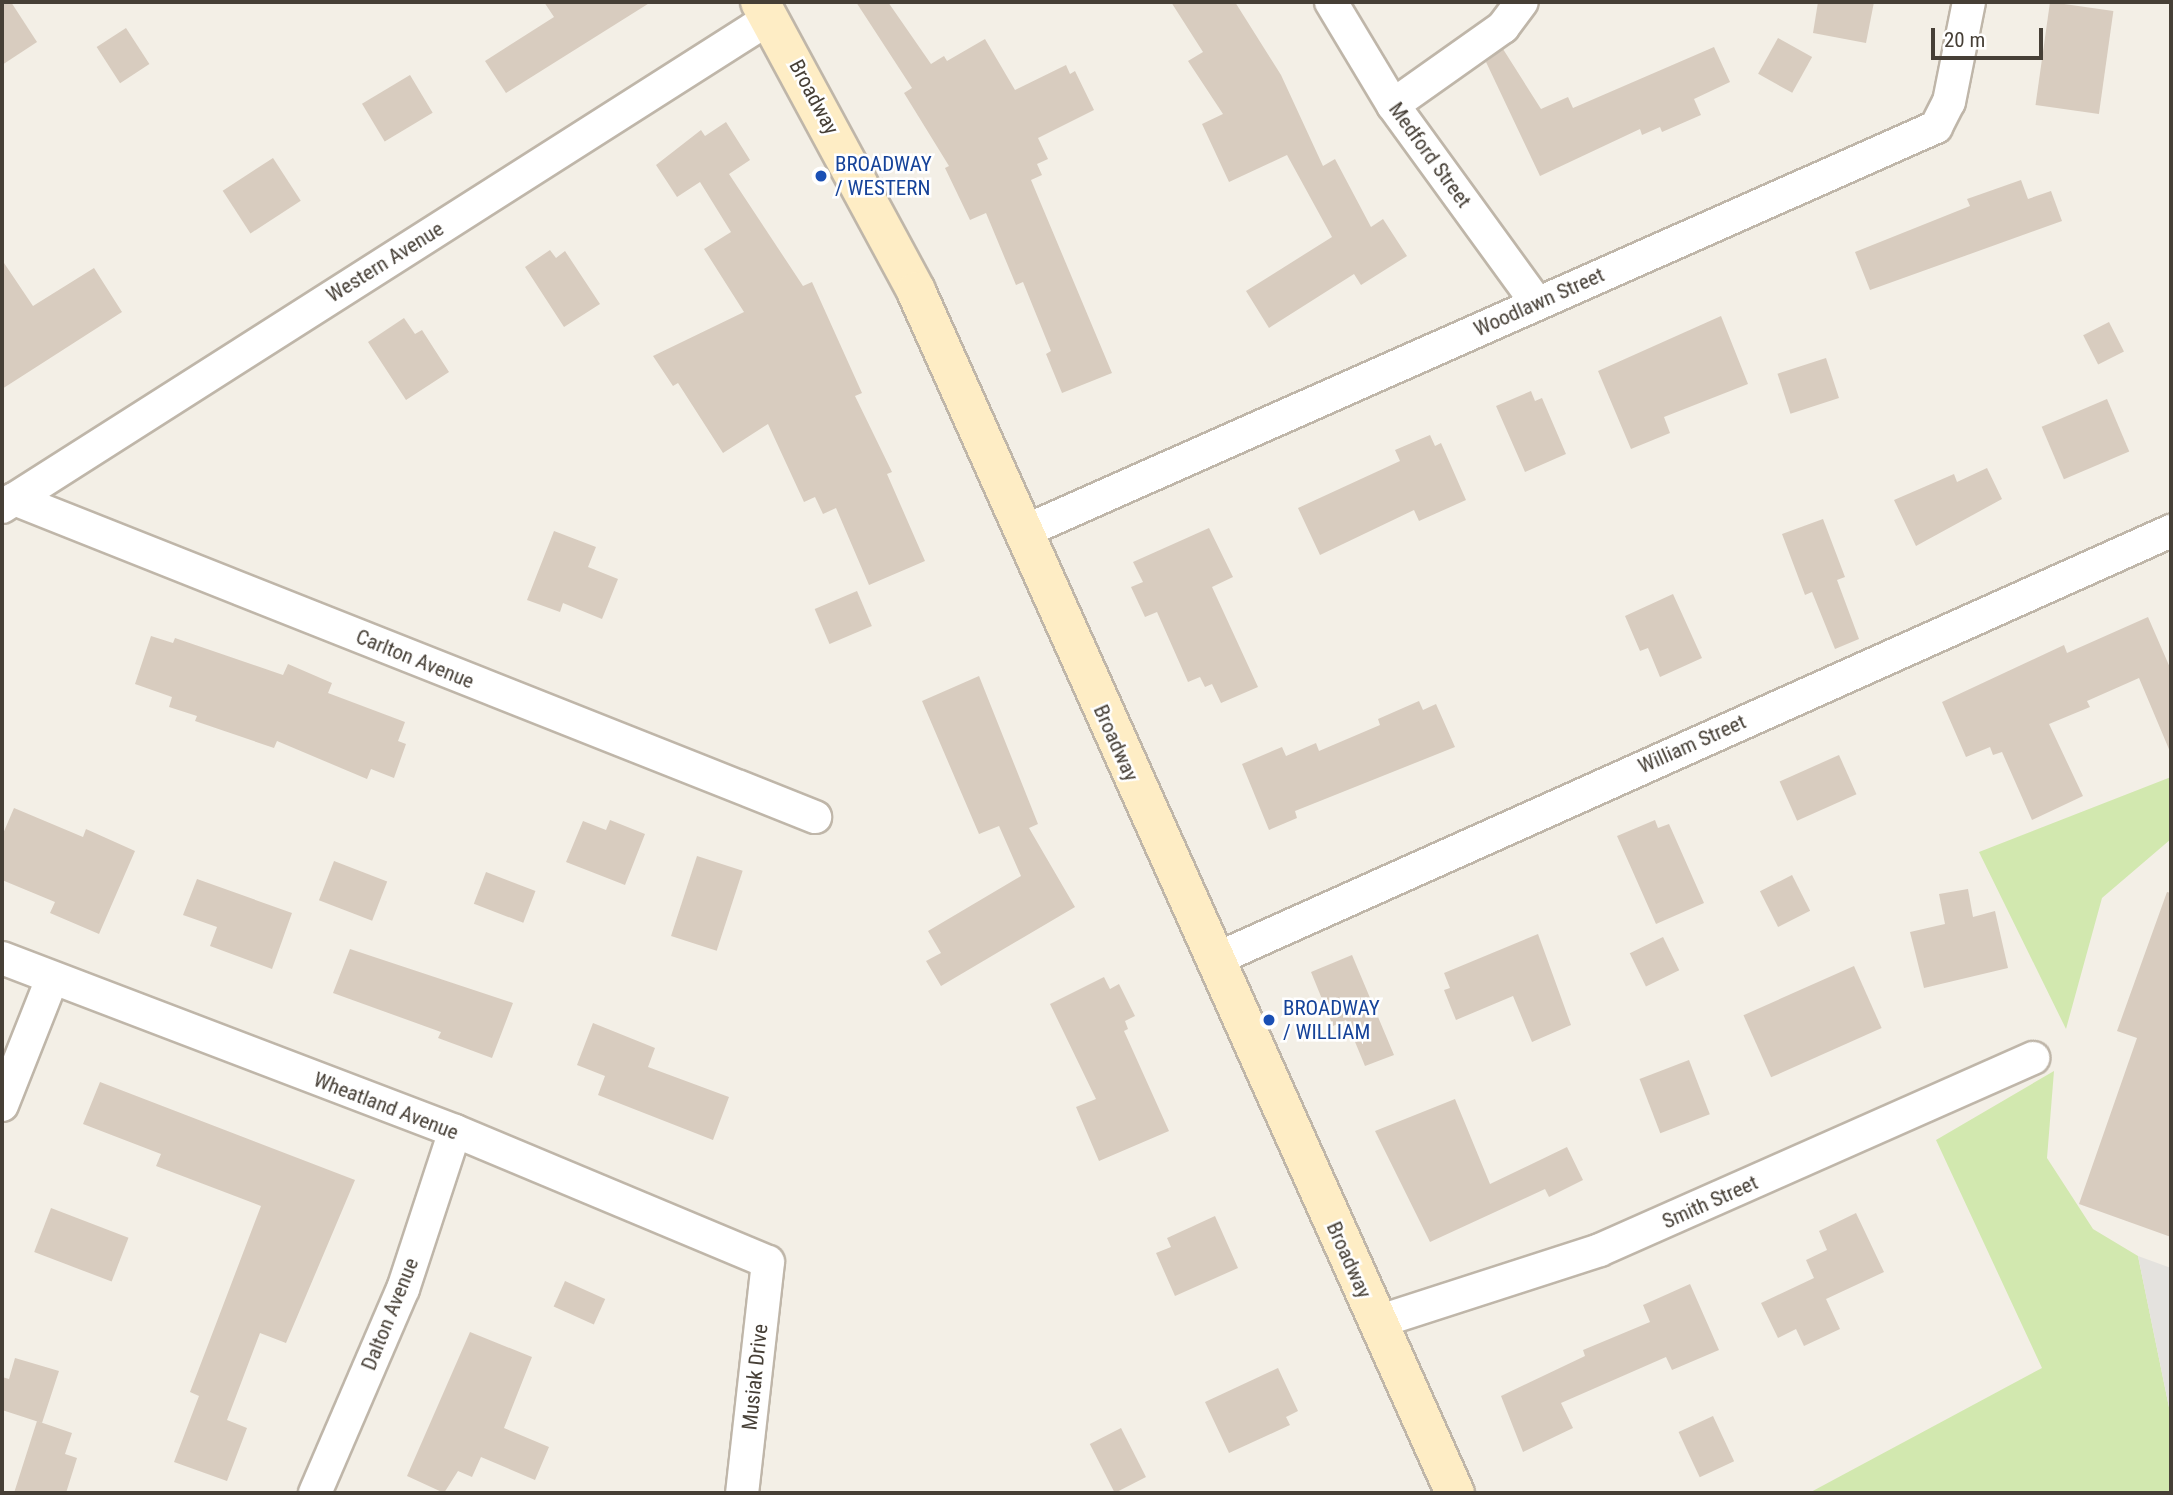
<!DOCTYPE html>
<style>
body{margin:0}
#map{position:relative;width:2173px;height:1495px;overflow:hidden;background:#f3efe6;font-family:"Roboto Condensed",sans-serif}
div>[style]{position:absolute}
.green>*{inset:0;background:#d2e8af}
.parking>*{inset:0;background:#e4e2de}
.building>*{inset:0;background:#d8ccbf;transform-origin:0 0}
.roads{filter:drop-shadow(2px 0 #bfb6a9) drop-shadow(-2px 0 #bfb6a9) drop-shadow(0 2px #bfb6a9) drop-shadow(0 -2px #bfb6a9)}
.minor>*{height:32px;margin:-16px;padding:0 16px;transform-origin:16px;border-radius:16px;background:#fff}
.secondary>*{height:38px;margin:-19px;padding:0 19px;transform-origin:19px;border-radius:19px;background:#feedc5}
.dots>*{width:19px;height:19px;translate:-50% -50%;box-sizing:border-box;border:4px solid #fff;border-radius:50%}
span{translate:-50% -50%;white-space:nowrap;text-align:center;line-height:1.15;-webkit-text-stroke:5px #fff;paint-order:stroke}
.street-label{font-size:21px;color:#463f36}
.transit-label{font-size:21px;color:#164399}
.left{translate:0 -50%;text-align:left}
.frame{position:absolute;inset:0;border:4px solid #463f36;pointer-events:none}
.scale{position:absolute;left:1931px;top:28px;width:112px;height:32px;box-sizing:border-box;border:4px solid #463f36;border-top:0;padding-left:9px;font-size:21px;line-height:24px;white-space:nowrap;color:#463f36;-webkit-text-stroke:5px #fff;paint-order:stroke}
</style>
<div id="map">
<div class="green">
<div style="clip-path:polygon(2171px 777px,2171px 839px,2102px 898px,2066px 1029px,1979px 852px)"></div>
<div style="clip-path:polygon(2054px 1071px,2047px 1158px,2093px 1229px,2138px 1256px,2171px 1417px,2171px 1493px,1809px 1493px,2042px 1368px,1936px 1140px)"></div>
</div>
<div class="parking">
<div style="clip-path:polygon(2138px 1256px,2171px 1268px,2171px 1417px)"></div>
</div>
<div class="building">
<div style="clip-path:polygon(2px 2px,11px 2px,37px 42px,2px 65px)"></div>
<div style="clip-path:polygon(544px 2px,651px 2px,506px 93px,485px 61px,554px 17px)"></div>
<div style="clip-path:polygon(856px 2px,888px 2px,931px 64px,944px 56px,947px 61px,985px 39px,1015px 90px,1066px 65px,1070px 74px,1075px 71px,1094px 110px,1038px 138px,1048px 159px,1037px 164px,1042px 175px,1031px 180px,1112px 373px,1062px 393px,1046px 354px,1051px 351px,1023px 282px,1016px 285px,986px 213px,970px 220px,945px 168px,949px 166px,904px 93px,912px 88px)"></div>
<div style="clip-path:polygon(1171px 2px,1235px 2px,1281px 75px,1323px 166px,1335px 159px,1371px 227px,1383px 219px,1407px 256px,1361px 285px,1354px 274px,1269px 328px,1246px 291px,1332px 237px,1287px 155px,1229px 182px,1202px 124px,1223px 114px,1188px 61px,1203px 52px)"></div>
<div style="clip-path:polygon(1818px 2px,1874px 2px,1866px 43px,1813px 33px)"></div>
<div style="left:2050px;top:2px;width:64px;height:104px;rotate:8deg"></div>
<div style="left:126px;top:28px;width:43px;height:35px;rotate:57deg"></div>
<div style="left:1778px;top:38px;width:39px;height:41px;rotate:29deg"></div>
<div style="clip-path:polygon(1714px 47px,1730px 82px,1694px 99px,1701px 115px,1662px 132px,1660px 127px,1642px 135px,1640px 129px,1540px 176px,1486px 62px,1503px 49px,1541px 109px,1568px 97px,1573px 108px)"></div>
<div style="left:410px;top:75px;width:44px;height:56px;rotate:59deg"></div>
<div style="clip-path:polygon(726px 122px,750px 160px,729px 174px,803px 286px,812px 282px,862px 393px,855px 396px,892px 472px,887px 474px,925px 561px,869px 585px,836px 508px,823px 514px,815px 497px,804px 502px,768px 424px,723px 453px,678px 383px,673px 386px,653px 356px,744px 312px,704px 249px,731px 232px,700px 182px,677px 197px,656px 165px,701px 130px,705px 136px)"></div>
<div style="left:273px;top:158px;width:51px;height:60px;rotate:57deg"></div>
<div style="clip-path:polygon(2021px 180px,2028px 199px,2051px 191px,2062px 221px,1870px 290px,1855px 252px,1970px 206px,1967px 199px)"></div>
<div style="clip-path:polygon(550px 250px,556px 258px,565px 251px,600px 304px,564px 327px,525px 267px)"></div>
<div style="clip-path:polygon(2px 260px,33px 306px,94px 268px,122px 312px,2px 389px)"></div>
<div style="clip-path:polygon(1721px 316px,1748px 384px,1664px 417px,1670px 433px,1631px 449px,1598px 371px)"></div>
<div style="clip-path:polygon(404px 318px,415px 334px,422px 330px,449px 372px,406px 400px,368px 342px)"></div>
<div style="left:2109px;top:322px;width:33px;height:29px;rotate:63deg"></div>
<div style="left:1826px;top:358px;width:42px;height:51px;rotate:72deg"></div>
<div style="clip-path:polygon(1531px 391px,1535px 401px,1542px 398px,1566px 454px,1525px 472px,1496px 406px)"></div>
<div style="left:2107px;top:399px;width:57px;height:71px;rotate:67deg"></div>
<div style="clip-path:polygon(1430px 435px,1435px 446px,1441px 443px,1466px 500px,1419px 521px,1414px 510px,1320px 555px,1298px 508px,1400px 461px,1395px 450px)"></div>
<div style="clip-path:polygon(1987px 468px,2002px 499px,1916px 546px,1894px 500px,1954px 474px,1957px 482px)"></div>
<div style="clip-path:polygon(1823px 519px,1845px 577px,1837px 580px,1859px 639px,1835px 649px,1812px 592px,1805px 595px,1782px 534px)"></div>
<div style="clip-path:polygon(1209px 528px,1233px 577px,1212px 587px,1258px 687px,1221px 703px,1212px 684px,1205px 687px,1200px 677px,1188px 682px,1157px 612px,1145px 617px,1131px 587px,1143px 582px,1133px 562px)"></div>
<div style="clip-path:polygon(554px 531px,596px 547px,588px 567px,618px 579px,602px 619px,563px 603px,560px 612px,527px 600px)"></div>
<div style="left:857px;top:591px;width:38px;height:46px;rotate:67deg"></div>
<div style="clip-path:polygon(1673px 594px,1702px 658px,1660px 677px,1648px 648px,1640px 651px,1625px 616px)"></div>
<div style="clip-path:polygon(2148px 617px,2171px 670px,2171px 754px,2139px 678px,2087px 701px,2090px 707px,2049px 724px,2083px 796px,2032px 820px,2002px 752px,1993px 755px,1990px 747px,1966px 757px,1942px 702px,2064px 645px,2067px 653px)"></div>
<div style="clip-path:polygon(151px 636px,173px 643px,175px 638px,283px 675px,288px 664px,332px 683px,328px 693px,405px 722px,398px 741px,406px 744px,394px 778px,371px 769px,367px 779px,277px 741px,274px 748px,195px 721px,197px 716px,169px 707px,172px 697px,135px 684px)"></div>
<div style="clip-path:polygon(979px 676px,1038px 824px,1029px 828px,1075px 907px,941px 986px,926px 961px,941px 953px,928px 931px,1021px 876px,999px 826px,979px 834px,922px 701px)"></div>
<div style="clip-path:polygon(1419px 701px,1423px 710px,1436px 704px,1455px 747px,1295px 811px,1297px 818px,1269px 830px,1242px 764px,1282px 747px,1286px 756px,1316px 743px,1319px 751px,1380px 725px,1378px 719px)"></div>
<div style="left:1839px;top:755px;width:43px;height:65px;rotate:66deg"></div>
<div style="clip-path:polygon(14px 808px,83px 837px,86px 829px,135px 851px,99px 934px,50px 913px,55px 902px,2px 880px,2px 836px)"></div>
<div style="clip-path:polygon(610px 820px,645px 834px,625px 885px,566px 862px,583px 821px,606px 830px)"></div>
<div style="clip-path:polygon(1655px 820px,1658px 828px,1669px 824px,1704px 903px,1656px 924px,1617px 836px)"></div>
<div style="left:697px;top:856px;width:48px;height:84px;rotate:18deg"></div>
<div style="left:334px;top:861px;width:57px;height:42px;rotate:21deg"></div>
<div style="left:486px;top:872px;width:53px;height:34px;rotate:21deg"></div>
<div style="left:1792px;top:875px;width:40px;height:36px;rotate:63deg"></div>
<div style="clip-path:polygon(197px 879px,292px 913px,272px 969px,210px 946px,217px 927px,183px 915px)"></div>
<div style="clip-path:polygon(1968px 889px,1973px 917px,1995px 911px,2008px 968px,1924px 988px,1910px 932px,1945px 924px,1939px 894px)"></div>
<div style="clip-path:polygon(2167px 892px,2171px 893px,2171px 1237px,2079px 1204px,2137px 1038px,2117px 1031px)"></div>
<div style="clip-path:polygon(1538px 934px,1571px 1025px,1532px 1042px,1513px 996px,1456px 1020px,1444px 990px,1450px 988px,1444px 973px)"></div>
<div style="left:1663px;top:937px;width:37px;height:37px;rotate:64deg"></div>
<div style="clip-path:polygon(350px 949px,513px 1003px,492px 1058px,438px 1038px,441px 1032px,333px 993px)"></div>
<div style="clip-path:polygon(1352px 955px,1394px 1055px,1365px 1066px,1346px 1020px,1333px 1026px,1311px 972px)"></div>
<div style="left:1854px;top:966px;width:68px;height:121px;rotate:66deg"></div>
<div style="clip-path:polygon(1104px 977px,1110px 989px,1119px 984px,1135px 1016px,1125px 1021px,1128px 1029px,1124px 1031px,1169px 1131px,1099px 1161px,1076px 1107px,1096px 1099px,1050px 1004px)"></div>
<div style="clip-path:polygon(593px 1023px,655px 1048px,648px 1067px,729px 1097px,713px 1140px,598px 1095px,605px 1076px,577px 1065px)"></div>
<div style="left:1689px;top:1060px;width:58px;height:53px;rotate:69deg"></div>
<div style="clip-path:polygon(100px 1082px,355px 1180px,286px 1343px,260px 1333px,227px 1420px,247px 1428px,227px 1481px,174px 1462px,199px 1396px,190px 1392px,261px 1206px,156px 1166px,161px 1154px,83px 1124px)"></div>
<div style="clip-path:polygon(1455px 1099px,1490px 1184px,1567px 1147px,1583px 1180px,1549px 1197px,1545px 1189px,1430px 1242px,1375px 1131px)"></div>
<div style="left:51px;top:1208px;width:83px;height:47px;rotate:21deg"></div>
<div style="clip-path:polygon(1856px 1213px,1884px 1272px,1826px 1299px,1840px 1329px,1804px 1346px,1796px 1329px,1778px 1338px,1761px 1303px,1814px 1278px,1806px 1260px,1827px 1250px,1819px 1231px)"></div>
<div style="clip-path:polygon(1215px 1216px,1238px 1268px,1175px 1296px,1156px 1253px,1171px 1247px,1167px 1238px)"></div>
<div style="left:565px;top:1281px;width:44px;height:28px;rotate:24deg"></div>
<div style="clip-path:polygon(1690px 1284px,1719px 1350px,1672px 1370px,1666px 1357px,1561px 1403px,1573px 1428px,1523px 1452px,1501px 1396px,1585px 1356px,1583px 1350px,1650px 1322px,1643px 1305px)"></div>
<div style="clip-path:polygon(470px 1332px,532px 1357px,504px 1428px,549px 1447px,535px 1480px,481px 1457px,472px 1477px,458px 1471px,444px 1493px,407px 1476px)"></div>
<div style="clip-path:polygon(15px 1358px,59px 1371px,42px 1423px,2px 1410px,2px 1377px,9px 1379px)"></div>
<div style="clip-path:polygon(1278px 1368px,1298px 1411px,1286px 1417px,1290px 1425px,1229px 1453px,1205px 1402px)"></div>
<div style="left:1713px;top:1416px;width:50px;height:38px;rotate:65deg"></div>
<div style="clip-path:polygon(37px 1421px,72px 1433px,65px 1454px,77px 1458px,66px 1493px,14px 1493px)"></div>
<div style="left:1121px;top:1428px;width:55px;height:35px;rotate:63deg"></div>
</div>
<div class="roads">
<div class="minor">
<div style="left:1331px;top:2px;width:120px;rotate:59deg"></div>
<div style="left:1393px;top:105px;width:243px;rotate:54deg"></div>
<div style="left:1393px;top:105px;width:135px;rotate:-35.3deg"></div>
<div style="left:1503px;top:27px;width:31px;rotate:-53deg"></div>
<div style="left:14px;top:499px;width:862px;rotate:21.65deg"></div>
<div style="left:2px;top:507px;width:910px;rotate:-32.49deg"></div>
<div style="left:1023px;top:532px;width:999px;rotate:-23.92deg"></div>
<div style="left:1936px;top:127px;width:28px;rotate:-63deg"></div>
<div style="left:1949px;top:102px;width:102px;rotate:-78.7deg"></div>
<div style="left:2px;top:958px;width:485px;rotate:20.9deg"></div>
<div style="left:455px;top:1131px;width:339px;rotate:22.7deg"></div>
<div style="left:768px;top:1262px;width:232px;rotate:96.4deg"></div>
<div style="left:1214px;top:960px;width:1049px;rotate:-24.15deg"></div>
<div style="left:2px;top:1105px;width:136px;rotate:-68.4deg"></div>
<div style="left:1377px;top:1322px;width:234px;rotate:-17.9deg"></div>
<div style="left:1600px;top:1250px;width:474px;rotate:-23.9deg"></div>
<div style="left:315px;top:1493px;width:222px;rotate:-66.7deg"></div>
<div style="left:403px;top:1289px;width:166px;rotate:-71.8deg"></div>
</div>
<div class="secondary">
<div style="left:760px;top:2px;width:328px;rotate:61.6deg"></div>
<div style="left:916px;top:291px;width:1317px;rotate:65.85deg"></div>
</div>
</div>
<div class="dots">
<div style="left:821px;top:176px;background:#1a4fb4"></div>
<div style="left:1269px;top:1020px;background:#1a4fb4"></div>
</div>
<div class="street-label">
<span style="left:814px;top:97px;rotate:62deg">Broadway</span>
<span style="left:1430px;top:155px;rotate:54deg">Medford Street</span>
<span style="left:385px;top:262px;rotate:-32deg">Western Avenue</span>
<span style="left:1539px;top:302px;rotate:-24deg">Woodlawn Street</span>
<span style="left:415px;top:659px;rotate:22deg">Carlton Avenue</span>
<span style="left:1116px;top:743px;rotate:66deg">Broadway</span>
<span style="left:1692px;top:744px;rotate:-24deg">William Street</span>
<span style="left:386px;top:1106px;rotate:21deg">Wheatland Avenue</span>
<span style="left:1710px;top:1202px;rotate:-24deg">Smith Street</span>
<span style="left:1349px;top:1260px;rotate:66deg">Broadway</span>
<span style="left:390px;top:1314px;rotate:-68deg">Dalton Avenue</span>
<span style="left:755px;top:1377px;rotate:-84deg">Musiak Drive</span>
</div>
<div class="transit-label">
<span class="left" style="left:835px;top:176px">BROADWAY<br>/ WESTERN</span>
<span class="left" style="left:1283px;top:1020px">BROADWAY<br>/ WILLIAM</span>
</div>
<div class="frame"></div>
<div class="scale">20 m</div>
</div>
